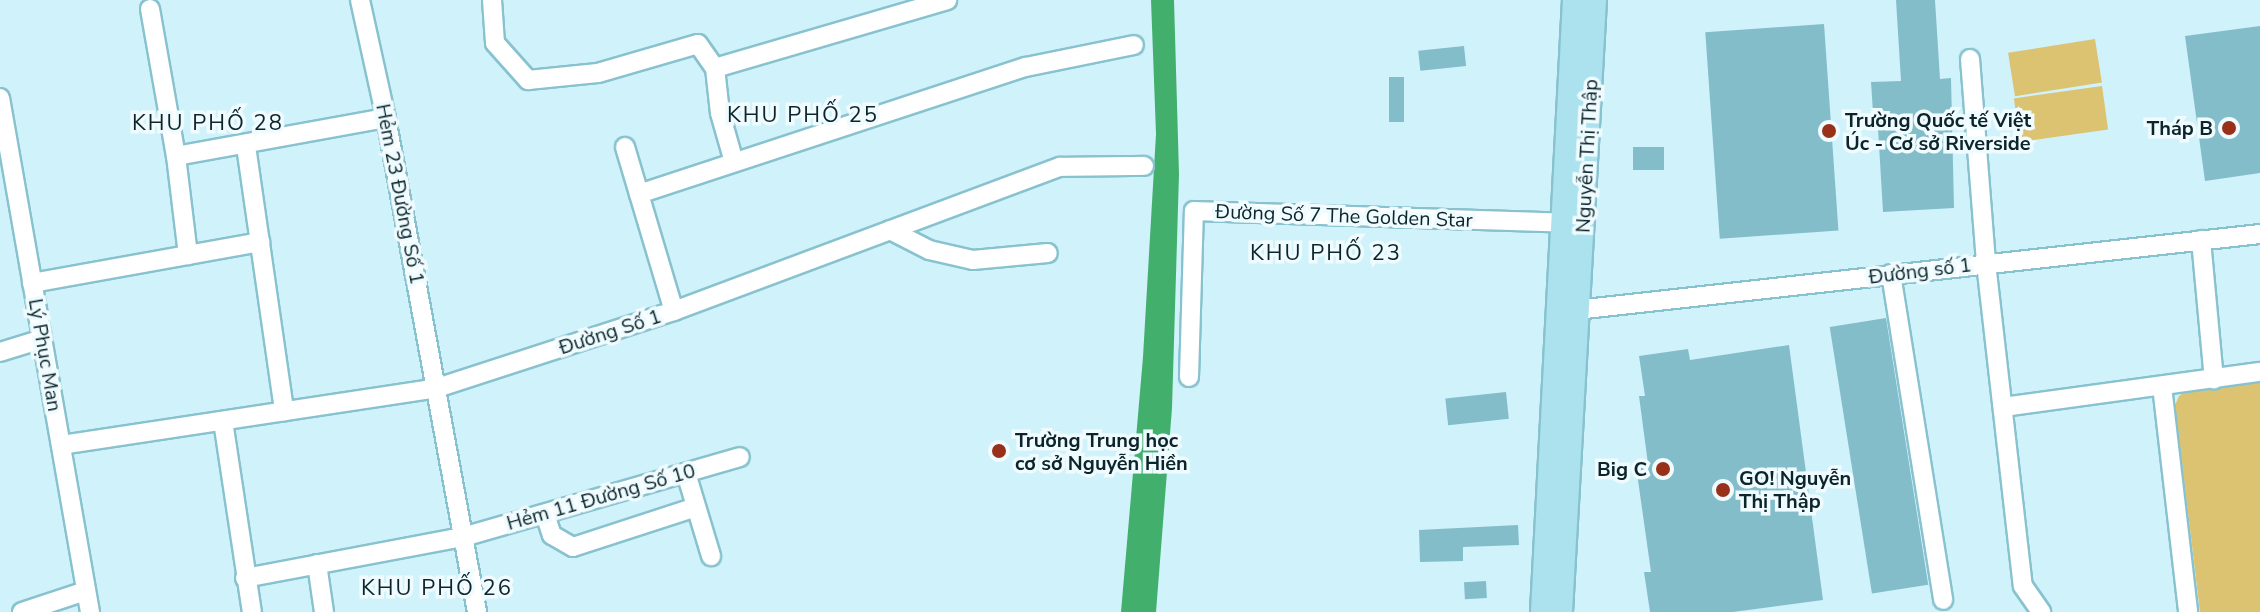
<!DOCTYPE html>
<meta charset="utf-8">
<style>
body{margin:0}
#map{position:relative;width:2260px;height:612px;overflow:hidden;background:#d0f2fa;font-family:"Nunito Sans",sans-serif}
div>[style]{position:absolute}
.green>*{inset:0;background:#dbc371;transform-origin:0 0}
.water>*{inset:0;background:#42af6d}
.building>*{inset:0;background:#83bdca;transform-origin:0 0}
.roads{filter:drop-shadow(2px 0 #88c2cf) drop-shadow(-2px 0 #88c2cf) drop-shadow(0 2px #88c2cf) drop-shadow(0 -2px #88c2cf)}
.minor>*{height:18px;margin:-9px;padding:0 9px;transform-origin:9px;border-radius:9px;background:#fff}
.major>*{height:22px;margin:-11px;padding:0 11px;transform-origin:11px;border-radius:11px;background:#abe2ee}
.dots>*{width:22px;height:22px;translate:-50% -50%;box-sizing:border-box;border:4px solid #effbfe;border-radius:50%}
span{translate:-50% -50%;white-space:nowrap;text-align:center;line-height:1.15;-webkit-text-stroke:7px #effbfe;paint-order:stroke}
.poi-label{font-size:20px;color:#0c252a;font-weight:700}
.left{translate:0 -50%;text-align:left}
.right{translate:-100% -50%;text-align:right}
.street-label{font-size:20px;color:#0c252a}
.neighbourhood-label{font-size:22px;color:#0c252a;letter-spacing:2px}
</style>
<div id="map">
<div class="green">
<div style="left:2095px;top:39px;width:44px;height:88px;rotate:81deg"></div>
<div style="left:2102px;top:86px;width:44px;height:89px;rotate:82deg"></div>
<div style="clip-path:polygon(2260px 379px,2260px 612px,2200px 612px,2175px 405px,2179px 396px,2188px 390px)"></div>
</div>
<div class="water">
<div style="clip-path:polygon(1151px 0,1174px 0,1179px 174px,1172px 408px,1156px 612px,1121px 612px,1143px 357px,1156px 134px)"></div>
</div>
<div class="building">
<div style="clip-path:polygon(1896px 0,1935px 0,1940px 79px,1951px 78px,1954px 208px,1883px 212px,1878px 128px,1874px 128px,1871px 82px,1901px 81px)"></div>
<div style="left:1824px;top:24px;width:207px;height:119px;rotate:86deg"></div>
<div style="clip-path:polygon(2260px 26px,2260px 173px,2205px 181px,2185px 36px)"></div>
<div style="left:1464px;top:46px;width:20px;height:46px;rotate:84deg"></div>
<div style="left:1389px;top:77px;width:15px;height:45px"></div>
<div style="left:1664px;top:147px;width:23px;height:31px;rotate:90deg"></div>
<div style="left:1886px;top:318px;width:270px;height:57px;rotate:81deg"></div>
<div style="clip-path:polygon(1789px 345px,1823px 600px,1733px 612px,1650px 612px,1644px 572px,1651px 572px,1636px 466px,1648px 464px,1639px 396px,1645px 396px,1639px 356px,1688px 349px,1690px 360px)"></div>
<div style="left:1506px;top:392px;width:27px;height:61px;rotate:84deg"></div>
<div style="clip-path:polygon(1518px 525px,1519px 545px,1463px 547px,1463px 561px,1420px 562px,1419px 530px)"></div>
<div style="left:1486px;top:581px;width:17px;height:22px;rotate:87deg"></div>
</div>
<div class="roads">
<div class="minor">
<div style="left:360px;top:0;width:121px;rotate:77.6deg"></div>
<div style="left:386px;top:118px;width:502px;rotate:79.56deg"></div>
<div style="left:492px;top:0;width:43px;rotate:86deg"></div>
<div style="left:495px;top:43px;width:50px;rotate:48.3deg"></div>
<div style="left:528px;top:80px;width:70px;rotate:-5.7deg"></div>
<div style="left:598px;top:73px;width:104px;rotate:-16.2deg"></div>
<div style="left:698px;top:44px;width:29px;rotate:55deg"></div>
<div style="left:715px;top:68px;width:242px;rotate:-16.3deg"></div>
<div style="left:150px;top:9px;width:149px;rotate:80deg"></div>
<div style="left:176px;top:156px;width:100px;rotate:83.1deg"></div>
<div style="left:1970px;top:59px;width:205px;rotate:85.5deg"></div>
<div style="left:1986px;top:263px;width:325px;rotate:83.5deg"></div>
<div style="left:2023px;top:586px;width:32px;rotate:55deg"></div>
<div style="left:715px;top:68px;width:45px;rotate:83.7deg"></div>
<div style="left:720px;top:113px;width:51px;rotate:74.1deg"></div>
<div style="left:0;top:98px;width:522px;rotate:80.07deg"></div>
<div style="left:246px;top:146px;width:268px;rotate:81.8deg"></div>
<div style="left:625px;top:147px;width:171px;rotate:73.4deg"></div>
<div style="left:176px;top:156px;width:213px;rotate:-10.3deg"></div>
<div style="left:639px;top:194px;width:407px;rotate:-18.2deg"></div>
<div style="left:1026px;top:67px;width:110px;rotate:-11.5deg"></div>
<div style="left:890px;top:230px;width:44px;rotate:27.1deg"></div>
<div style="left:929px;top:250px;width:45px;rotate:12.8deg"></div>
<div style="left:973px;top:260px;width:75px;rotate:-5.3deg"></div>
<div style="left:2201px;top:240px;width:140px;rotate:84.7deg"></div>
<div style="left:1891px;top:274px;width:330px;rotate:80.9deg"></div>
<div style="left:32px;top:283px;width:232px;rotate:-10.2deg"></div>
<div style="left:1567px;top:311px;width:697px;rotate:-6.34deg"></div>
<div style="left:0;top:352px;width:44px;rotate:-17.2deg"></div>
<div style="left:1189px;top:377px;width:166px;rotate:-88.3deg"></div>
<div style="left:1194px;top:211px;width:380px;rotate:1.8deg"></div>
<div style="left:2162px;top:386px;width:227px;rotate:83.4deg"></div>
<div style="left:2003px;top:407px;width:259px;rotate:-7.8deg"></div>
<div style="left:223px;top:421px;width:193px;rotate:81.4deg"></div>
<div style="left:61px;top:445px;width:380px;rotate:-8.6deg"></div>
<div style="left:437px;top:388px;width:249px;rotate:-18deg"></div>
<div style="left:674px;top:311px;width:412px;rotate:-20.5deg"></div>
<div style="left:1060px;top:167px;width:84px;rotate:-0.7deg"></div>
<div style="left:686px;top:473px;width:87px;rotate:73.2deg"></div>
<div style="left:545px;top:514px;width:22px;rotate:72deg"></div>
<div style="left:552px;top:535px;width:24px;rotate:30deg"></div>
<div style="left:573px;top:547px;width:129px;rotate:-18deg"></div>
<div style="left:317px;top:564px;width:49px;rotate:81.7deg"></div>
<div style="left:245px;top:578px;width:222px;rotate:-10.7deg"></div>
<div style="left:463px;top:537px;width:288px;rotate:-16.1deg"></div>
<div style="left:22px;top:612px;width:67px;rotate:-18.2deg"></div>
</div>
<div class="major">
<div style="left:1542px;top:612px;width:613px;rotate:-87.01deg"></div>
<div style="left:1561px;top:612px;width:613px;rotate:-86.82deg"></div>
</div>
</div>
<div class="dots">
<div style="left:2229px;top:128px;background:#99301a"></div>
<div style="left:1829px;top:131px;background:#99301a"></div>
<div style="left:999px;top:451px;background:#99301a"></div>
<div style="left:1663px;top:469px;background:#99301a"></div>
<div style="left:1723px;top:490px;background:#99301a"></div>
</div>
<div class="poi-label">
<span class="left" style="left:1845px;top:132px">Trường Quốc tế Việt<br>Úc - Cơ sở Riverside</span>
<span class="right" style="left:2213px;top:128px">Tháp B</span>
<span class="left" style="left:1015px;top:452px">Trường Trung học<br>cơ sở Nguyễn Hiền</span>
<span class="right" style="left:1647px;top:469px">Big C</span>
<span class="left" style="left:1739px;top:490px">GO! Nguyễn<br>Thị Thập</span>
</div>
<div class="street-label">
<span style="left:1587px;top:156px;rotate:-87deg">Nguyễn Thị Thập</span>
<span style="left:400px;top:194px;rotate:79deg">Hẻm 23 Đường Số 1</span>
<span style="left:1344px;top:216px;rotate:2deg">Đường Số 7 The Golden Star</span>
<span style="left:1920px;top:271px;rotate:-7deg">Đường số 1</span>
<span style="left:610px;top:332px;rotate:-18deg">Đường Số 1</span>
<span style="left:45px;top:355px;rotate:80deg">Lý Phục Man</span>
<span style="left:601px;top:497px;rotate:-16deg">Hẻm 11 Đường Số 10</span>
</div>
<div class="neighbourhood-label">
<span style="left:803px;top:116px">KHU PHỐ 25</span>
<span style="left:208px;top:124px">KHU PHỐ 28</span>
<span style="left:1326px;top:254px">KHU PHỐ 23</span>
<span style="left:437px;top:589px">KHU PHỐ 26</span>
</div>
</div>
